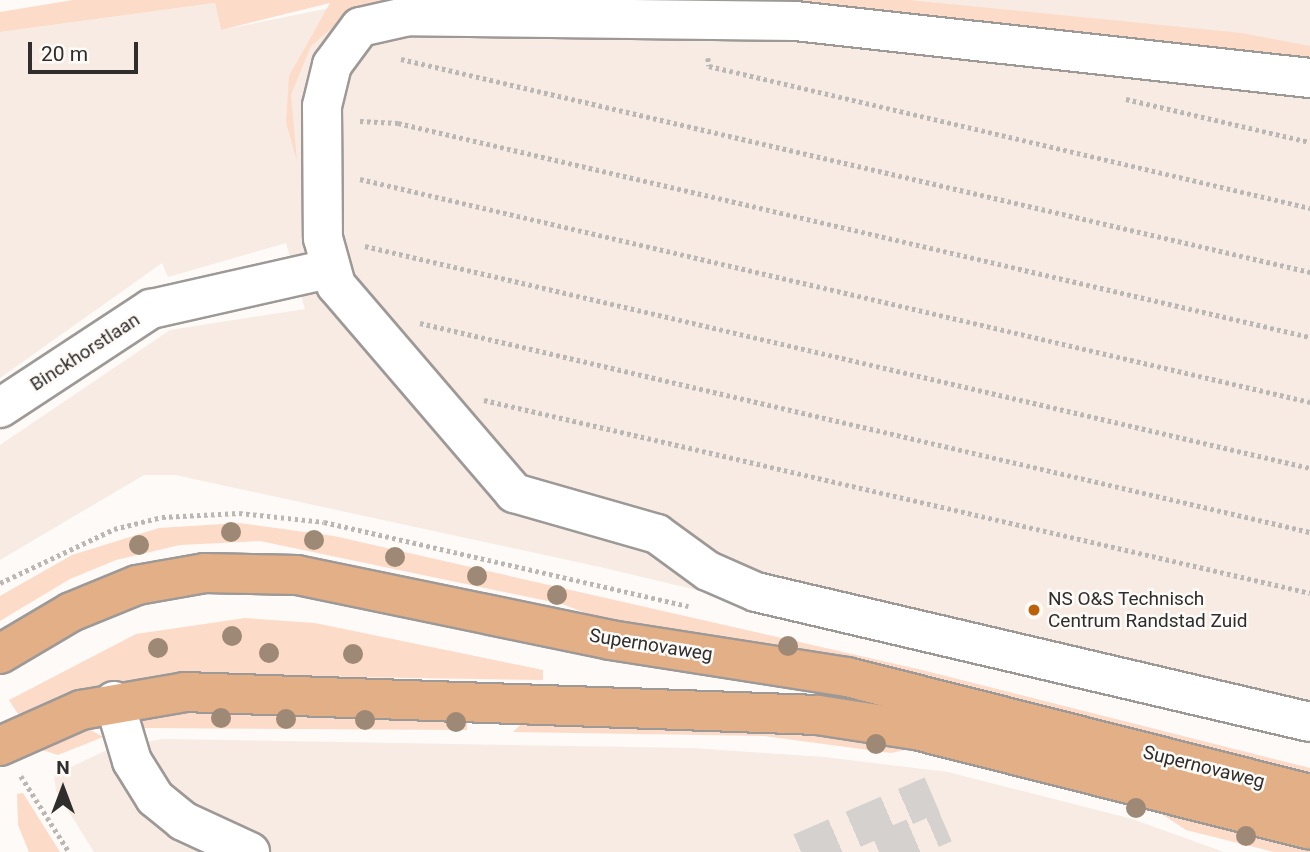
<!DOCTYPE html>
<style>
body{margin:0}
#map{position:relative;width:1310px;height:852px;overflow:hidden;background:#fefaf7;font-family:Roboto,sans-serif}
div>[style]{position:absolute}
.built>*{inset:0;background:#f7ebe4}
.green>*{inset:0;background:#fcdcc8}
.minor-tunnel>*{height:38px;margin-top:-19px;transform-origin:0;background:repeating-linear-gradient(90deg,#d5d1cf 0 38px,transparent 0 57px)}
.path>*{height:4.5px;margin-top:-2.25px;transform-origin:0;background:repeating-linear-gradient(90deg,#bab7b5 0 3.5px,transparent 0 7px)}
.roads{filter:drop-shadow(2px 0 #9d9997) drop-shadow(-2px 0 #9d9997) drop-shadow(0 2px #9d9997) drop-shadow(0 -2px #9d9997)}
.minor>*{height:38px;margin:-19px;padding:0 19px;transform-origin:19px;border-radius:19px;background:#fff}
.major>*{height:38px;margin:-19px;padding:0 19px;transform-origin:19px;border-radius:19px;background:#e3af87}
.trees>*{width:20px;height:20px;margin:-10px;border-radius:50%;background:#9e8876}
.dots>*{width:19px;height:19px;translate:-50% -50%;box-sizing:border-box;border:4px solid #fefaf7;border-radius:50%}
span{translate:-50% -50%;white-space:nowrap;text-align:center;line-height:1.15;-webkit-text-stroke:5px #fefaf7;paint-order:stroke}
.street-label{font-size:19px;color:#2f2e2d}
.poi-label{font-size:19px;color:#2f2e2d}
.left{translate:0 -50%;text-align:left}
.north{position:absolute;left:28px;top:754px;width:70px;height:70px;-webkit-text-stroke:5px #fefaf7;paint-order:stroke;rotate:0deg;font-size:19px;font-weight:700;line-height:28px;text-align:center;color:#2f2e2d}
.north::after{content:'';display:block;margin:auto;width:24px;height:32px;background:#2f2e2d;clip-path:polygon(50% 0,100% 100%,50% 72%,0 100%)}
.scale{position:absolute;left:28px;top:42px;width:110px;height:32px;box-sizing:border-box;border:4px solid #2f2e2d;border-top:0;padding-left:9px;font-size:21px;line-height:24px;white-space:nowrap;color:#2f2e2d;-webkit-text-stroke:5px #fefaf7;paint-order:stroke}
</style>
<div id="map">
<div class="built">
<div style="clip-path:polygon(369px 0,1310px 0,1310px 736px,600px 567px,175px 475px,144px 475px,0 560px,0 445px,170px 330px,305px 309px,286px 243px,168px 277px,162px 263px,0 378px,0 32px,215px 3px,221px 30px)"></div>
<div style="clip-path:polygon(162px 739px,692px 748px,824px 757px,948px 772px,1132px 819px,1224px 852px,94px 852px,56px 791px,54px 775px,107px 750px)"></div>
</div>
<div class="green">
<div style="clip-path:polygon(73px 0,408px 0,356px 8px,311px 46px,291px 95px,297px 161px,286px 123px,289px 76px,330px 3px,221px 30px,215px 3px,0 32px,0 12px)"></div>
<div style="clip-path:polygon(589px 0,909px 0,1242px 33px,1310px 46px,1310px 65px)"></div>
<div style="clip-path:polygon(239px 523px,334px 536px,922px 670px,1310px 768px,1310px 784px,620px 626px,562px 604px,260px 541px,180px 545px,116px 560px,70px 579px,0 621px,0 596px,72px 555px,159px 528px)"></div>
<div style="clip-path:polygon(245px 618px,315px 623px,543px 670px,543px 680px,167px 674px,99px 686px,18px 714px,9px 700px,136px 634px)"></div>
<div style="clip-path:polygon(150px 711px,467px 714px,467px 730px,140px 728px,136px 715px)"></div>
<div style="clip-path:polygon(699px 718px,918px 747px,891px 753px,764px 736px,513px 732px,523px 722px)"></div>
<div style="clip-path:polygon(87px 728px,103px 737px,58px 755px,42px 750px)"></div>
<div style="clip-path:polygon(23px 793px,60px 852px,29px 852px,18px 825px,17px 794px)"></div>
<div style="clip-path:polygon(1142px 801px,1310px 844px,1310px 852px,1274px 852px,1186px 830px)"></div>
</div>
<div class="minor-tunnel">
<div style="left:801px;top:852px;width:143px;rotate:-23.5deg"></div>
<div style="left:879px;top:852px;width:71px;rotate:-23.3deg"></div>
</div>
<div class="path">
<div style="left:708px;top:58px;width:8px;rotate:83deg"></div>
<div style="left:709px;top:66px;width:618px;rotate:13.29deg"></div>
<div style="left:401px;top:59px;width:934px;rotate:13.19deg"></div>
<div style="left:1126px;top:99px;width:189px;rotate:13.2deg"></div>
<div style="left:360px;top:121px;width:38px;rotate:3deg"></div>
<div style="left:398px;top:123px;width:937px;rotate:13.21deg"></div>
<div style="left:360px;top:179px;width:976px;rotate:13.21deg"></div>
<div style="left:365px;top:246px;width:971px;rotate:13.22deg"></div>
<div style="left:420px;top:323px;width:914px;rotate:13.22deg"></div>
<div style="left:484px;top:400px;width:848px;rotate:13.15deg"></div>
<div style="left:0;top:583px;width:126px;rotate:-25.3deg"></div>
<div style="left:114px;top:529px;width:49px;rotate:-14deg"></div>
<div style="left:162px;top:517px;width:77px;rotate:-3deg"></div>
<div style="left:239px;top:513px;width:85px;rotate:6deg"></div>
<div style="left:324px;top:522px;width:374px;rotate:13deg"></div>
<div style="left:21px;top:776px;width:90px;rotate:57.7deg"></div>
</div>
<div class="roads">
<div class="minor">
<div style="left:1310px;top:78px;width:518px;rotate:-173.68deg"></div>
<div style="left:795px;top:21px;width:386px;rotate:-179.3deg"></div>
<div style="left:409px;top:16px;width:50px;rotate:167.3deg"></div>
<div style="left:360px;top:27px;width:47px;rotate:126.4deg"></div>
<div style="left:332px;top:65px;width:42px;rotate:103.7deg"></div>
<div style="left:322px;top:106px;width:132px;rotate:89.6deg"></div>
<div style="left:323px;top:238px;width:49px;rotate:74.5deg"></div>
<div style="left:336px;top:285px;width:274px;rotate:49.4deg"></div>
<div style="left:514px;top:493px;width:149px;rotate:16deg"></div>
<div style="left:657px;top:534px;width:63px;rotate:36deg"></div>
<div style="left:708px;top:571px;width:52px;rotate:23.6deg"></div>
<div style="left:756px;top:592px;width:569px;rotate:13.21deg"></div>
<div style="left:0;top:408px;width:181px;rotate:-33.3deg"></div>
<div style="left:151px;top:309px;width:182px;rotate:-12.7deg"></div>
<div style="left:114px;top:701px;width:63px;rotate:73.3deg"></div>
<div style="left:132px;top:761px;width:44px;rotate:58.1deg"></div>
<div style="left:155px;top:798px;width:36px;rotate:39deg"></div>
<div style="left:183px;top:821px;width:74px;rotate:24.8deg"></div>
</div>
<div class="major">
<div style="left:0;top:654px;width:82px;rotate:-30.6deg"></div>
<div style="left:71px;top:612px;width:71px;rotate:-22.2deg"></div>
<div style="left:137px;top:585px;width:69px;rotate:-10deg"></div>
<div style="left:205px;top:573px;width:92px;rotate:1.2deg"></div>
<div style="left:297px;top:575px;width:320px;rotate:11.7deg"></div>
<div style="left:610px;top:640px;width:240px;rotate:8.9deg"></div>
<div style="left:847px;top:677px;width:478px;rotate:14.2deg"></div>
<div style="left:0;top:746px;width:89px;rotate:-24deg"></div>
<div style="left:81px;top:710px;width:106px;rotate:-9.8deg"></div>
<div style="left:185px;top:692px;width:633px;rotate:2.08deg"></div>
<div style="left:818px;top:715px;width:99px;rotate:8.7deg"></div>
<div style="left:916px;top:730px;width:406px;rotate:14.2deg"></div>
</div>
</div>
<div class="trees">
<div style="left:231px;top:532px"></div>
<div style="left:314px;top:540px"></div>
<div style="left:139px;top:545px"></div>
<div style="left:395px;top:557px"></div>
<div style="left:477px;top:576px"></div>
<div style="left:557px;top:595px"></div>
<div style="left:232px;top:636px"></div>
<div style="left:788px;top:646px"></div>
<div style="left:158px;top:648px"></div>
<div style="left:269px;top:653px"></div>
<div style="left:353px;top:654px"></div>
<div style="left:221px;top:718px"></div>
<div style="left:286px;top:719px"></div>
<div style="left:365px;top:720px"></div>
<div style="left:456px;top:722px"></div>
<div style="left:876px;top:744px"></div>
<div style="left:1136px;top:808px"></div>
<div style="left:1246px;top:836px"></div>
</div>
<div class="dots">
<div style="left:1034px;top:610px;background:#bc6109"></div>
</div>
<div class="street-label">
<span style="left:85px;top:352px;rotate:-33deg">Binckhorstlaan</span>
<span style="left:651px;top:645px;rotate:9deg">Supernovaweg</span>
<span style="left:1204px;top:767px;rotate:14deg">Supernovaweg</span>
</div>
<div class="poi-label">
<span class="left" style="left:1048px;top:610px">NS O&amp;S Technisch<br>Centrum Randstad Zuid</span>
</div>
<div class="north">N</div>
<div class="scale">20 m</div>
</div>
